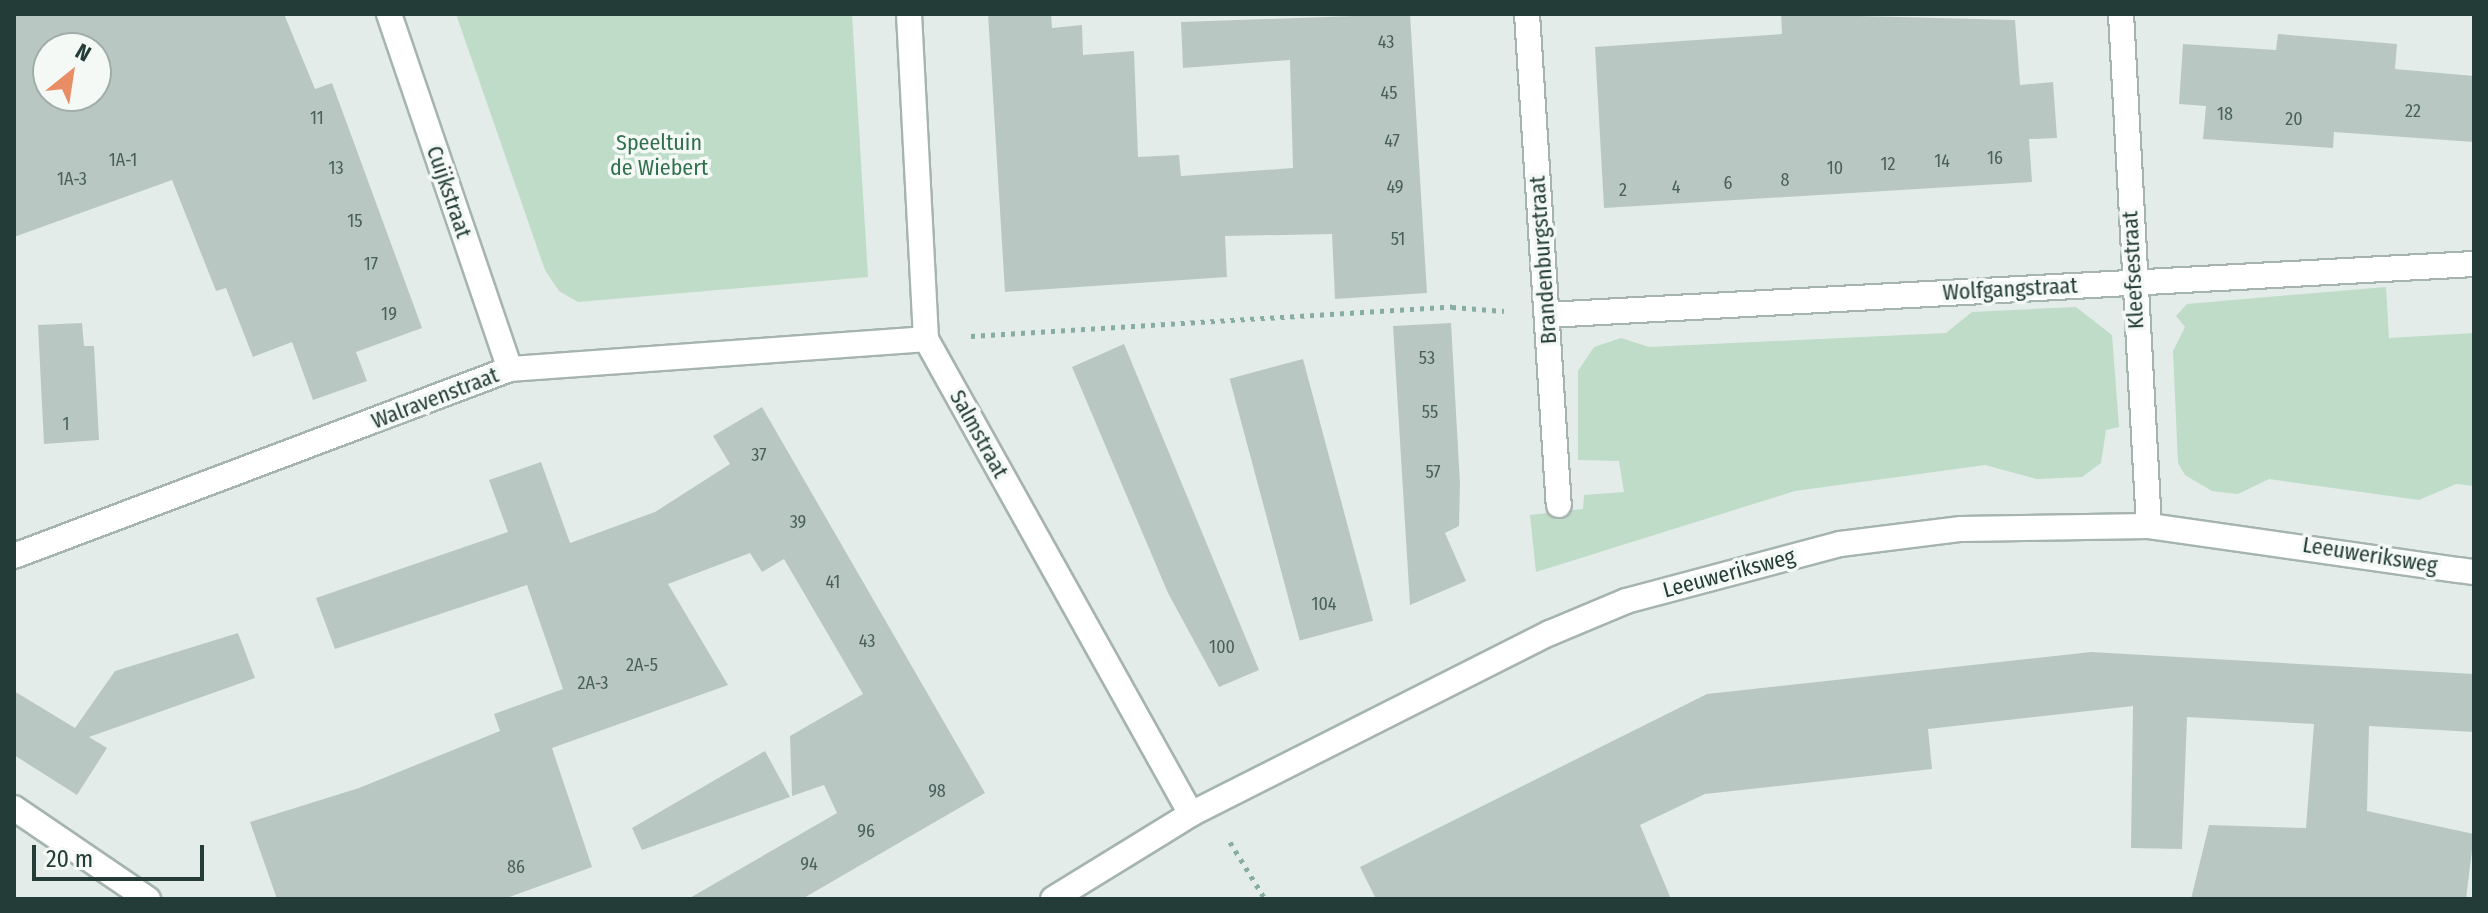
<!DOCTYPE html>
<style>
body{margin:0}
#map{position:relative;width:2488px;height:913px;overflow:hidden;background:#e3ece9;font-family:"Fira Sans Condensed",sans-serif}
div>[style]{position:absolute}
.green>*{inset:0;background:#bedcc7}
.building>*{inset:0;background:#b9c7c2;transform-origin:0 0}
.path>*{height:5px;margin-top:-2.5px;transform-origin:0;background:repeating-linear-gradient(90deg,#86ada3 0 4px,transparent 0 10px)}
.roads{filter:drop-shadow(2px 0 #a6b4b0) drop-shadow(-2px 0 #a6b4b0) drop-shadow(0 2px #a6b4b0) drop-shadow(0 -2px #a6b4b0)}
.minor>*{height:24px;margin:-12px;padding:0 12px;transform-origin:12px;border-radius:12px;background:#fff}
span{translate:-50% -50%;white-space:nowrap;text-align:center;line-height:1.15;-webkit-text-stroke:7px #f4f9f6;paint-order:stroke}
.number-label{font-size:18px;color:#495f5a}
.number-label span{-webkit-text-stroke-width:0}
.park-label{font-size:22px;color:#31704d}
.street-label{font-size:22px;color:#243c37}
.frame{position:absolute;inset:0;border:16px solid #243c37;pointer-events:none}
.north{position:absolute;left:32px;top:32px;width:80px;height:80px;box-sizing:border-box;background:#f4f9f6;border:2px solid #a1adaa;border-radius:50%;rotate:30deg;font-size:22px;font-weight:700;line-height:32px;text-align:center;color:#243c37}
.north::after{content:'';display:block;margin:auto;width:28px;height:36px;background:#e98d64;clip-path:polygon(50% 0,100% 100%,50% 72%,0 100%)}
.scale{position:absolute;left:32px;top:845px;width:172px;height:36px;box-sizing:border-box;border:4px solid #243c37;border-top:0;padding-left:10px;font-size:24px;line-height:28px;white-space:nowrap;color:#243c37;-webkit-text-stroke:6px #f4f9f6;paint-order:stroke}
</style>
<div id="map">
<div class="green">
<div style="clip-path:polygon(456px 14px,852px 14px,868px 277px,578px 302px,559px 291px,545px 270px)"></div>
<div style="clip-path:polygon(2386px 287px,2389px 338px,2474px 333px,2474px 486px,2456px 484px,2419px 500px,2269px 479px,2238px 494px,2212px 491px,2185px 475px,2178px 463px,2173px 351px,2185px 327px,2176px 316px,2187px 304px)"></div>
<div style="clip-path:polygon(2076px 307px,2112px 335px,2119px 427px,2106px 430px,2101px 463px,2082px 477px,2037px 479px,1985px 465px,1795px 491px,1536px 572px,1530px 515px,1583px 509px,1584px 495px,1624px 492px,1619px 461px,1578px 460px,1578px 371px,1594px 347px,1621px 338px,1649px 347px,1946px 333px,1972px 312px)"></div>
</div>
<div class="building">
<div style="clip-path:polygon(evenodd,14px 14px,284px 14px,315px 89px,332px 83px,422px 328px,356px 352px,367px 381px,313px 400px,292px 342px,253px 357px,226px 288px,216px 291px,172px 180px,14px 237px,14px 14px,48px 48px,96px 48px,96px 96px,48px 96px,48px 48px)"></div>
<div style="clip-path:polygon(988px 14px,1051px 14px,1052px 28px,1082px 25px,1083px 55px,1134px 51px,1138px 157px,1179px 155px,1181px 176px,1293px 168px,1290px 60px,1183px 68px,1181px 22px,1410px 14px,1427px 293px,1335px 299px,1332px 234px,1225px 236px,1227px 277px,1005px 292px)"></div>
<div style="clip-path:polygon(1781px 14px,2015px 20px,2020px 85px,2053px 82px,2057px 138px,2029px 139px,2032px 182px,1604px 208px,1595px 47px,1782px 34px)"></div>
<div style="clip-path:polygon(2278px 34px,2397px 44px,2395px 69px,2474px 76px,2474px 142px,2334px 132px,2333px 148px,2203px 139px,2206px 106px,2179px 104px,2183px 44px,2276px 50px)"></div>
<div style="clip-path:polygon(82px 323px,84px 346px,94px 346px,99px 440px,44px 444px,38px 325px)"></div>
<div style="clip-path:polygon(1451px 323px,1460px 484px,1459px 526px,1445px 533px,1466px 581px,1410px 605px,1393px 326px)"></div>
<div style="clip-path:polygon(1124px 344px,1259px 670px,1219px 687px,1168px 593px,1072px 367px)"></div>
<div style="left:1303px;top:359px;width:271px;height:76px;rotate:75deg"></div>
<div style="clip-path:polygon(762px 407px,985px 793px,802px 899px,688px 899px,837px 813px,824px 785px,792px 796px,790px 736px,863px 694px,784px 559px,762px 572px,750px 553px,668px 584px,728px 685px,552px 748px,592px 867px,504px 899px,277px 899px,250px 822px,359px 788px,500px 731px,494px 714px,563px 689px,527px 585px,335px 649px,316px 598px,508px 532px,489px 480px,541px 462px,570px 543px,655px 512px,730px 464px,713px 436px)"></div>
<div style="clip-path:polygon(238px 633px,255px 678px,89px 737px,107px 748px,77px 795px,14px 755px,14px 691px,75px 728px,115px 671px)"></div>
<div style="clip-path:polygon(2091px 652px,2474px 674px,2474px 732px,2369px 726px,2367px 811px,2474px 834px,2466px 899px,2191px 899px,2209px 825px,2306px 828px,2314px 724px,2187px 717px,2182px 849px,2131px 848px,2133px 706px,1928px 729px,1932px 769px,1705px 794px,1640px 825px,1671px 899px,1376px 899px,1360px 867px,1707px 694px)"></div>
<div style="clip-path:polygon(765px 751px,790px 797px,642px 850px,632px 828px)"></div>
</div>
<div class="path">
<div style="left:971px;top:336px;width:482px;rotate:-3.5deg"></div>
<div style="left:1452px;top:307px;width:52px;rotate:4.4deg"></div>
<div style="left:1230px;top:842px;width:67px;rotate:58.4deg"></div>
</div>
<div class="roads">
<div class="minor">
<div style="left:389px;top:14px;width:375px;rotate:71.2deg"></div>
<div style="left:909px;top:14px;width:325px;rotate:87deg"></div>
<div style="left:926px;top:339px;width:544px;rotate:60.84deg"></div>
<div style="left:1527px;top:14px;width:492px;rotate:86.3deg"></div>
<div style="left:2121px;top:14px;width:513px;rotate:86.87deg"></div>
<div style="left:1547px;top:315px;width:928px;rotate:-3.15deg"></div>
<div style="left:14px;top:556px;width:530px;rotate:-20.66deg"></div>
<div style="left:510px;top:369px;width:417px;rotate:-4.1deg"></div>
<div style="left:14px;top:808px;width:162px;rotate:34.2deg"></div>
<div style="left:1053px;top:899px;width:162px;rotate:-31.6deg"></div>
<div style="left:1191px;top:814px;width:402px;rotate:-26.8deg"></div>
<div style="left:1550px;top:633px;width:82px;rotate:-22.8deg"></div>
<div style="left:1626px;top:601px;width:221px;rotate:-14.9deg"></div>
<div style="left:1840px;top:544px;width:122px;rotate:-7.1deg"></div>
<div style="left:1961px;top:529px;width:188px;rotate:-0.9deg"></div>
<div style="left:2149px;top:526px;width:328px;rotate:8.1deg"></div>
</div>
</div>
<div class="number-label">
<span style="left:1386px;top:42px">43</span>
<span style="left:1389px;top:93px">45</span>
<span style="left:2413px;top:111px">22</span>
<span style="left:2225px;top:114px">18</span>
<span style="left:317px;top:118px">11</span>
<span style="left:2294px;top:119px">20</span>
<span style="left:1392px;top:141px">47</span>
<span style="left:1995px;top:158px">16</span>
<span style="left:123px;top:160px">1A-1</span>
<span style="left:1942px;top:161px">14</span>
<span style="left:1888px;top:164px">12</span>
<span style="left:336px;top:168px">13</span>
<span style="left:1835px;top:168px">10</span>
<span style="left:72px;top:179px">1A-3</span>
<span style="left:1785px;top:180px">8</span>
<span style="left:1728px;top:183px">6</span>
<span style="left:1395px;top:187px">49</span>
<span style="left:1676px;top:187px">4</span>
<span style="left:1623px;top:190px">2</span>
<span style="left:355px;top:221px">15</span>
<span style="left:1398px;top:239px">51</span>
<span style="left:371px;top:264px">17</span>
<span style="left:389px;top:314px">19</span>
<span style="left:1427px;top:358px">53</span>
<span style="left:1430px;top:412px">55</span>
<span style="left:66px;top:424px">1</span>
<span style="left:759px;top:455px">37</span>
<span style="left:1433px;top:472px">57</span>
<span style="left:798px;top:522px">39</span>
<span style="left:833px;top:582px">41</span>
<span style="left:1324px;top:604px">104</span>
<span style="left:867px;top:641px">43</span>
<span style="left:1222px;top:647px">100</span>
<span style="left:642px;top:665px">2A-5</span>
<span style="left:593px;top:683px">2A-3</span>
<span style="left:937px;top:791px">98</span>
<span style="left:866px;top:831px">96</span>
<span style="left:809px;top:864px">94</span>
<span style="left:516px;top:867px">86</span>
</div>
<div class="park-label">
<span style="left:659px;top:155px">Speeltuin<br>de Wiebert</span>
</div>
<div class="street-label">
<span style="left:449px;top:192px;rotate:71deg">Cuijkstraat</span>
<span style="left:1543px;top:260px;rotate:-94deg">Brandenburgstraat</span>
<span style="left:2133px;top:270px;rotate:-93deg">Kleefsestraat</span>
<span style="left:2010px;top:289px;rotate:-3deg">Wolfgangstraat</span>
<span style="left:435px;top:398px;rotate:-21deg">Walravenstraat</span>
<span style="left:979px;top:434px;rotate:61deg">Salmstraat</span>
<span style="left:2370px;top:555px;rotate:9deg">Leeuweriksweg</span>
<span style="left:1729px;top:573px;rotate:-15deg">Leeuweriksweg</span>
</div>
<div class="frame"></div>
<div class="north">N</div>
<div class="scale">20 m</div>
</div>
